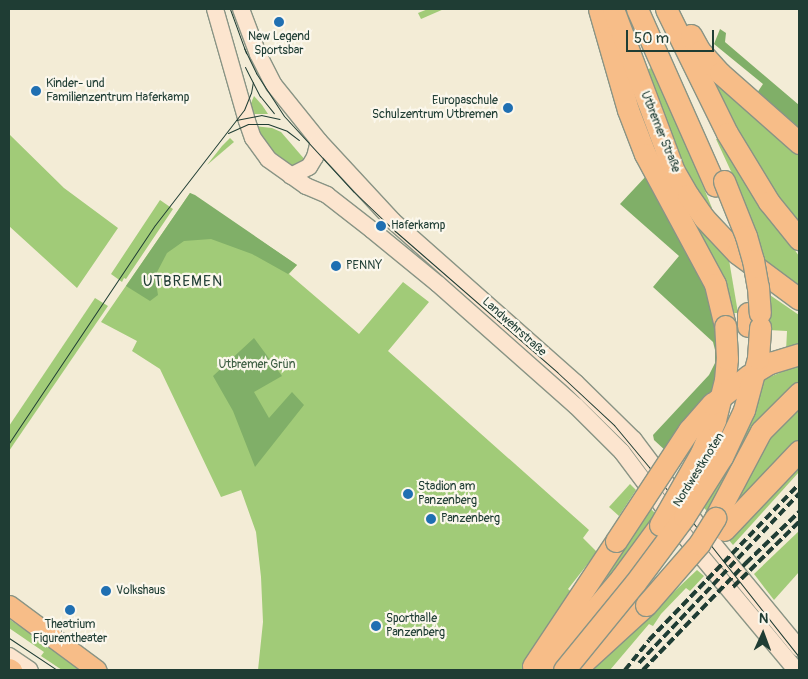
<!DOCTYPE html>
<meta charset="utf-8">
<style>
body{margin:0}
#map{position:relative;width:808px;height:679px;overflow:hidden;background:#f3ecd6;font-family:Pangolin,sans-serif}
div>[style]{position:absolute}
.green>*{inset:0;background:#a1cb78}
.forest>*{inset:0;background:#80af68}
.roads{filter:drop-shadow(1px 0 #899485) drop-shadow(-1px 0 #899485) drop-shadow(0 1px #899485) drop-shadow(0 -1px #899485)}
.secondary>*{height:16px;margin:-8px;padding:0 8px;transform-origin:8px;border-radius:8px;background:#fce5cf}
.primary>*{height:19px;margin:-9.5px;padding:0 9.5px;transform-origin:9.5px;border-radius:9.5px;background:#f7bd88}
.highway>*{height:21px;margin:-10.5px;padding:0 10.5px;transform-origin:10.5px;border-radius:10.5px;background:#f7bd88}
.tram>*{height:1px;margin:-0.5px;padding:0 0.5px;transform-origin:0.5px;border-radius:0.5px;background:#1f3d34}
.rail>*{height:4px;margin-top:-2px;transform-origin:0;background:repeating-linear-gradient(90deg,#1f3d34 0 8px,transparent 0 12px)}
.bridges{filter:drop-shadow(1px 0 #899485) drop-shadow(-1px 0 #899485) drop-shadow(0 1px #899485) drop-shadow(0 -1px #899485)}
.highway-bridge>*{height:21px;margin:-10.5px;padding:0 10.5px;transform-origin:10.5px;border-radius:10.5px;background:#f7bd88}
.dots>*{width:14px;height:14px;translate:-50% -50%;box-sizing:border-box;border:2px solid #fbf7ec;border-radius:50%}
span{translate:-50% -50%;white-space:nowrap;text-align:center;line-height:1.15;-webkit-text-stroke:4.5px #fbf7ec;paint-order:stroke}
.poi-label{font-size:12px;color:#1f3d34}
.left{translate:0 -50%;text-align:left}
.right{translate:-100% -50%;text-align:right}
.street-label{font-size:12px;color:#1f3d34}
.park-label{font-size:12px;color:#406045}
.quarter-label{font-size:15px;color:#1f3d34;letter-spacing:1px}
.frame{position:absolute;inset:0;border:10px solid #1f3d34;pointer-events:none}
.north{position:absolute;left:738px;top:609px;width:50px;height:50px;-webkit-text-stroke:4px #fbf7ec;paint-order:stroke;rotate:2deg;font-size:14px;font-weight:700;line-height:20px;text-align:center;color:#1f3d34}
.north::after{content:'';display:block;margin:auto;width:18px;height:22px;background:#1f3d34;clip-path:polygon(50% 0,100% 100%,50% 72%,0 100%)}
.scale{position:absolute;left:626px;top:30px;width:88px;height:22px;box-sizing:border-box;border:2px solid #1f3d34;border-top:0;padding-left:6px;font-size:15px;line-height:18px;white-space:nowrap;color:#1f3d34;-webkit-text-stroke:4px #fbf7ec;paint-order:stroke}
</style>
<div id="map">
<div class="green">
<div style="clip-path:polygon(428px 9px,444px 9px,421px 19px,418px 13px)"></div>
<div style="clip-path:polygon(704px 63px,799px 150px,799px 227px,749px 156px)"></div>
<div style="clip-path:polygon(651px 68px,685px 142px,712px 208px,709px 209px,685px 172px,646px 70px)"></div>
<div style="clip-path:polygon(254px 96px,262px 105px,268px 114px,250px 114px,249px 108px)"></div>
<div style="clip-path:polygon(253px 126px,272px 128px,281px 132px,306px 161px,292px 166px,283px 164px,277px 159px)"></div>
<div style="clip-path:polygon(9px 134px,64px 188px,118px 228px,77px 288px,9px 226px)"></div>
<div style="clip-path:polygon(230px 138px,234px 142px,207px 165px,222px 146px)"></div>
<div style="clip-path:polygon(720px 138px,750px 187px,799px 256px,799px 287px,762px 261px,742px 195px,716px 139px)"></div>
<div style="clip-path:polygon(190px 193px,297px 265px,289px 274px,359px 334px,403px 282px,429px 302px,388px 351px,589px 530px,583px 538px,597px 552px,568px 589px,576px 596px,521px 670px,258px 670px,263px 622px,261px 577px,256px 532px,241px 490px,221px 497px,160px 369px,132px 351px,137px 341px,101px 322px)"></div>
<div style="clip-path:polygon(160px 200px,173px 209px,126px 279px,124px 278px,122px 282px,111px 274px)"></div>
<div style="clip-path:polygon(687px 211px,729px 260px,738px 313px,730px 313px)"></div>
<div style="clip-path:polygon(767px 293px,799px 315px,799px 346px,786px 351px,787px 331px,768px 330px)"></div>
<div style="clip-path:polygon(95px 298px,108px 306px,9px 451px,9px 426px)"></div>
<div style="clip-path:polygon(799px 365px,799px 383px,783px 394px,759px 420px,708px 512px,702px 506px,762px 380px)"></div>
<div style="clip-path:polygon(799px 402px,799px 440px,734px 512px,727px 509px,770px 432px)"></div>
<div style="clip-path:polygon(799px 463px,799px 472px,733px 545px,728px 539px)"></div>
<div style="clip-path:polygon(630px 484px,636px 490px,619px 516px,609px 507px)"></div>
<div style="clip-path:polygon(649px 507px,656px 514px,608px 578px,603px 574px)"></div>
<div style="clip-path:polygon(799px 531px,799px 572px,774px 600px,754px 574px)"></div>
<div style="clip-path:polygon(697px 570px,704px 576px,690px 591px,686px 588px,661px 614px,653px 626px,649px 624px,610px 670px,591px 670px)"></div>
<div style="clip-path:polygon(9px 619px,48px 645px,82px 670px,62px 670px,41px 656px,44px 652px,9px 628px)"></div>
</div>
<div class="forest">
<div style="clip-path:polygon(720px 29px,726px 33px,725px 42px,799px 105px,799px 132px,755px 96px,763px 84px,714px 44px)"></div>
<div style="clip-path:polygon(648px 174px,705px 276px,718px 325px,715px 388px,667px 452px,654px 440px,653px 435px,709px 375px,715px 363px,715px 350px,713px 342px,653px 287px,679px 256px,620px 204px)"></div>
<div style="clip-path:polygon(190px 193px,195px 195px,297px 265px,288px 274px,252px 254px,211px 239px,184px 241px,167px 253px,155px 276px,158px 295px,150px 301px,126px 286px)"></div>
<div style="clip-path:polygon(254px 338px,282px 376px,254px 392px,269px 418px,292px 392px,304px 405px,255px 467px,233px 411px,213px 376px)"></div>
</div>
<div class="roads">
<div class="secondary">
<div style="left:215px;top:9px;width:116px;rotate:74.1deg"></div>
<div style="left:247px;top:121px;width:18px;rotate:71deg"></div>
<div style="left:253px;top:138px;width:26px;rotate:54deg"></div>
<div style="left:268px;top:159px;width:47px;rotate:35.4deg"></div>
<div style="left:306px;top:186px;width:23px;rotate:23deg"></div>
<div style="left:327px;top:195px;width:57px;rotate:37.9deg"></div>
<div style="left:372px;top:230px;width:85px;rotate:39.3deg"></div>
<div style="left:438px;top:284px;width:184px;rotate:41.5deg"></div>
<div style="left:576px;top:406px;width:65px;rotate:45deg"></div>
<div style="left:622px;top:452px;width:109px;rotate:53.2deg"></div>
<div style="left:687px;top:539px;width:170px;rotate:50.2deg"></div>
<div style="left:241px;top:9px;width:48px;rotate:69.3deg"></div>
<div style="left:258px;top:54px;width:35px;rotate:63deg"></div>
<div style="left:274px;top:85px;width:72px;rotate:51.2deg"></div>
<div style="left:319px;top:141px;width:109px;rotate:47.2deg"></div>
<div style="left:393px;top:221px;width:244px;rotate:41.5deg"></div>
<div style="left:576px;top:383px;width:81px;rotate:44.5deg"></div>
<div style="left:634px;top:440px;width:105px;rotate:53.1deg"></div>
<div style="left:697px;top:524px;width:161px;rotate:50.6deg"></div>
<div style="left:291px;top:176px;width:20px;rotate:-27deg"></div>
<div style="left:309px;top:167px;width:12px;rotate:-59deg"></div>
<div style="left:315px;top:157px;width:16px;rotate:-76deg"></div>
<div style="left:9px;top:656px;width:25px;rotate:34deg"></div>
</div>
<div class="primary">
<div style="left:9px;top:605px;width:109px;rotate:36.5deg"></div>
<div style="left:9px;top:668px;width:4px;rotate:34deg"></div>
</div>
<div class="highway">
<div style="left:599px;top:9px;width:105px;rotate:74deg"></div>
<div style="left:628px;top:110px;width:47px;rotate:68.9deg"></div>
<div style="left:645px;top:154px;width:148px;rotate:61.7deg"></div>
<div style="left:715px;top:284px;width:43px;rotate:76.6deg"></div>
<div style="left:613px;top:9px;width:173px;rotate:69.4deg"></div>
<div style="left:674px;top:171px;width:28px;rotate:60deg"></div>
<div style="left:688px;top:195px;width:28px;rotate:55deg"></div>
<div style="left:704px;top:218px;width:48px;rotate:46.7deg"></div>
<div style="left:737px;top:253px;width:77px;rotate:36.6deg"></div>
<div style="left:637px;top:9px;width:193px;rotate:66.1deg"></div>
<div style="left:666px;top:9px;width:138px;rotate:63.8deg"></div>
<div style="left:727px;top:133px;width:81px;rotate:58.7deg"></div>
<div style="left:769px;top:202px;width:48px;rotate:51deg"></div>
<div style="left:691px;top:35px;width:18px;rotate:61deg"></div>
<div style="left:700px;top:51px;width:30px;rotate:48deg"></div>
<div style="left:720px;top:73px;width:106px;rotate:41.5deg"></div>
<div style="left:748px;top:326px;width:13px;rotate:-90deg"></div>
<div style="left:715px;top:518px;width:98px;rotate:-62.1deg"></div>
<div style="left:761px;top:431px;width:54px;rotate:-45deg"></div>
<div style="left:724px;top:530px;width:109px;rotate:-46.5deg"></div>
<div style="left:533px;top:666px;width:150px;rotate:-56.4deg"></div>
<div style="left:543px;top:670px;width:121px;rotate:-49.7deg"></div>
<div style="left:621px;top:578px;width:66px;rotate:-53.7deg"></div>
<div style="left:575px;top:670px;width:96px;rotate:-42.5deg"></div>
</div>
</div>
<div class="tram">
<div style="left:230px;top:9px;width:47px;rotate:70deg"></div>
<div style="left:244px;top:48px;width:28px;rotate:64deg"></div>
<div style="left:256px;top:73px;width:51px;rotate:56.9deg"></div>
<div style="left:284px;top:116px;width:103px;rotate:47.4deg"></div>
<div style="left:354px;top:192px;width:57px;rotate:43.6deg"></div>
<div style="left:395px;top:231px;width:215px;rotate:41deg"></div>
<div style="left:557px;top:372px;width:78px;rotate:42.9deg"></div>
<div style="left:614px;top:425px;width:55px;rotate:50.2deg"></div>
<div style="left:649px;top:467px;width:242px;rotate:51.7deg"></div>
<div style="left:245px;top:67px;width:33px;rotate:63deg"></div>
<div style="left:260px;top:96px;width:22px;rotate:51deg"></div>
<div style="left:236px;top:120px;width:25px;rotate:-11deg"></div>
<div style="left:261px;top:115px;width:19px;rotate:12deg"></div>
<div style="left:228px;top:133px;width:22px;rotate:-24deg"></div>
<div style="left:248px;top:124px;width:20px"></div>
<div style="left:268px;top:124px;width:20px;rotate:20deg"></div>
<div style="left:287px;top:131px;width:15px;rotate:37deg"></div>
<div style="left:9px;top:443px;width:262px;rotate:-56.2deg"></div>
<div style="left:155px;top:225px;width:145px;rotate:-52.3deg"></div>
<div style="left:244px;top:110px;width:18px;rotate:-68deg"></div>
<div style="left:251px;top:93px;width:11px;rotate:-80deg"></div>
<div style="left:9px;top:638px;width:58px;rotate:33.7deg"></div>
</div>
<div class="rail">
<div style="left:733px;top:587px;width:93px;rotate:-44.6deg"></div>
<div style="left:639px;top:663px;width:233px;rotate:-46.6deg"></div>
<div style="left:625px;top:670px;width:38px;rotate:-51deg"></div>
<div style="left:649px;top:640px;width:216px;rotate:-46.1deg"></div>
<div style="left:643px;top:670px;width:149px;rotate:-46.1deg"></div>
<div style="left:746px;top:563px;width:74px;rotate:-43.9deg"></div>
</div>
<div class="bridges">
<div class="highway-bridge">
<div style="left:724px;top:181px;width:59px;rotate:68.2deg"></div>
<div style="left:746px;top:236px;width:25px;rotate:74deg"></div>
<div style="left:753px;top:260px;width:27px;rotate:80deg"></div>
<div style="left:758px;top:287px;width:26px;rotate:86deg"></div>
<div style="left:660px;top:525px;width:83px;rotate:-60.3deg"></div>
<div style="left:701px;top:453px;width:36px;rotate:-67deg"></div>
<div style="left:715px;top:420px;width:41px;rotate:-76deg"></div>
<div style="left:725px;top:380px;width:21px;rotate:-85deg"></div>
<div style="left:727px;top:359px;width:33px;rotate:-93deg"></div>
<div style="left:616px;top:541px;width:133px;rotate:-56.7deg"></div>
<div style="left:689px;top:430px;width:35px;rotate:-49deg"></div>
<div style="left:712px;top:404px;width:46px;rotate:-37.9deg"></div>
<div style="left:748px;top:376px;width:26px;rotate:-31deg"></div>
<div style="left:770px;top:363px;width:30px;rotate:-17deg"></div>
<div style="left:646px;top:605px;width:81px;rotate:-49deg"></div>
<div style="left:699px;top:544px;width:31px;rotate:-58deg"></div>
<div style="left:564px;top:670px;width:112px;rotate:-50.8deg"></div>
<div style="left:635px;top:583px;width:82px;rotate:-53.4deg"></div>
<div style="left:684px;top:517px;width:71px;rotate:-57.7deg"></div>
<div style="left:722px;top:457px;width:52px;rotate:-64.9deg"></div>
<div style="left:744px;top:410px;width:54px;rotate:-74.9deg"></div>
<div style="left:758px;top:358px;width:31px;rotate:-86deg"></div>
</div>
</div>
<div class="dots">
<div style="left:279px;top:22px;background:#1f6fb2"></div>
<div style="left:36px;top:91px;background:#1f6fb2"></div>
<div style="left:508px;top:108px;background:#1f6fb2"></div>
<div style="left:381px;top:226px;background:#1f6fb2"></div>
<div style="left:336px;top:266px;background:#1f6fb2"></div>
<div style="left:408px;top:494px;background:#1f6fb2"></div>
<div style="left:431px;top:519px;background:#1f6fb2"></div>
<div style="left:106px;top:591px;background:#1f6fb2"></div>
<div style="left:70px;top:610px;background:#1f6fb2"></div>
<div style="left:376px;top:626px;background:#1f6fb2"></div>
</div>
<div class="poi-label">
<span style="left:279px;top:44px">New Legend<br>Sportsbar</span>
<span class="left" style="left:46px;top:91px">Kinder- und<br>Familienzentrum Haferkamp</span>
<span class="right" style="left:498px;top:108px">Europaschule<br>Schulzentrum Utbremen</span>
<span class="left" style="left:391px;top:226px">Haferkamp</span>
<span class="left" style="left:346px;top:266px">PENNY</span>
<span class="left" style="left:418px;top:494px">Stadion am<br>Panzenberg</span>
<span class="left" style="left:441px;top:519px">Panzenberg</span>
<span class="left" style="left:116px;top:591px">Volkshaus</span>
<span class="left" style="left:386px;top:626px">Sporthalle<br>Panzenberg</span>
<span style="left:70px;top:632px">Theatrium<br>Figurentheater</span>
</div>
<div class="street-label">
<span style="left:660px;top:132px;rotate:68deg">Utbremer Straße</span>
<span style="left:514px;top:327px;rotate:42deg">Landwehrstraße</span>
<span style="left:699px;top:470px;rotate:-58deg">Nordwestknoten</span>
</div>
<div class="park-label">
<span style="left:257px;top:365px">Utbremer Grün</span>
</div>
<div class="quarter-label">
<span style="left:183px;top:282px">UTBREMEN</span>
</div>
<div class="frame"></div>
<div class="north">N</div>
<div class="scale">50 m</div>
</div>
